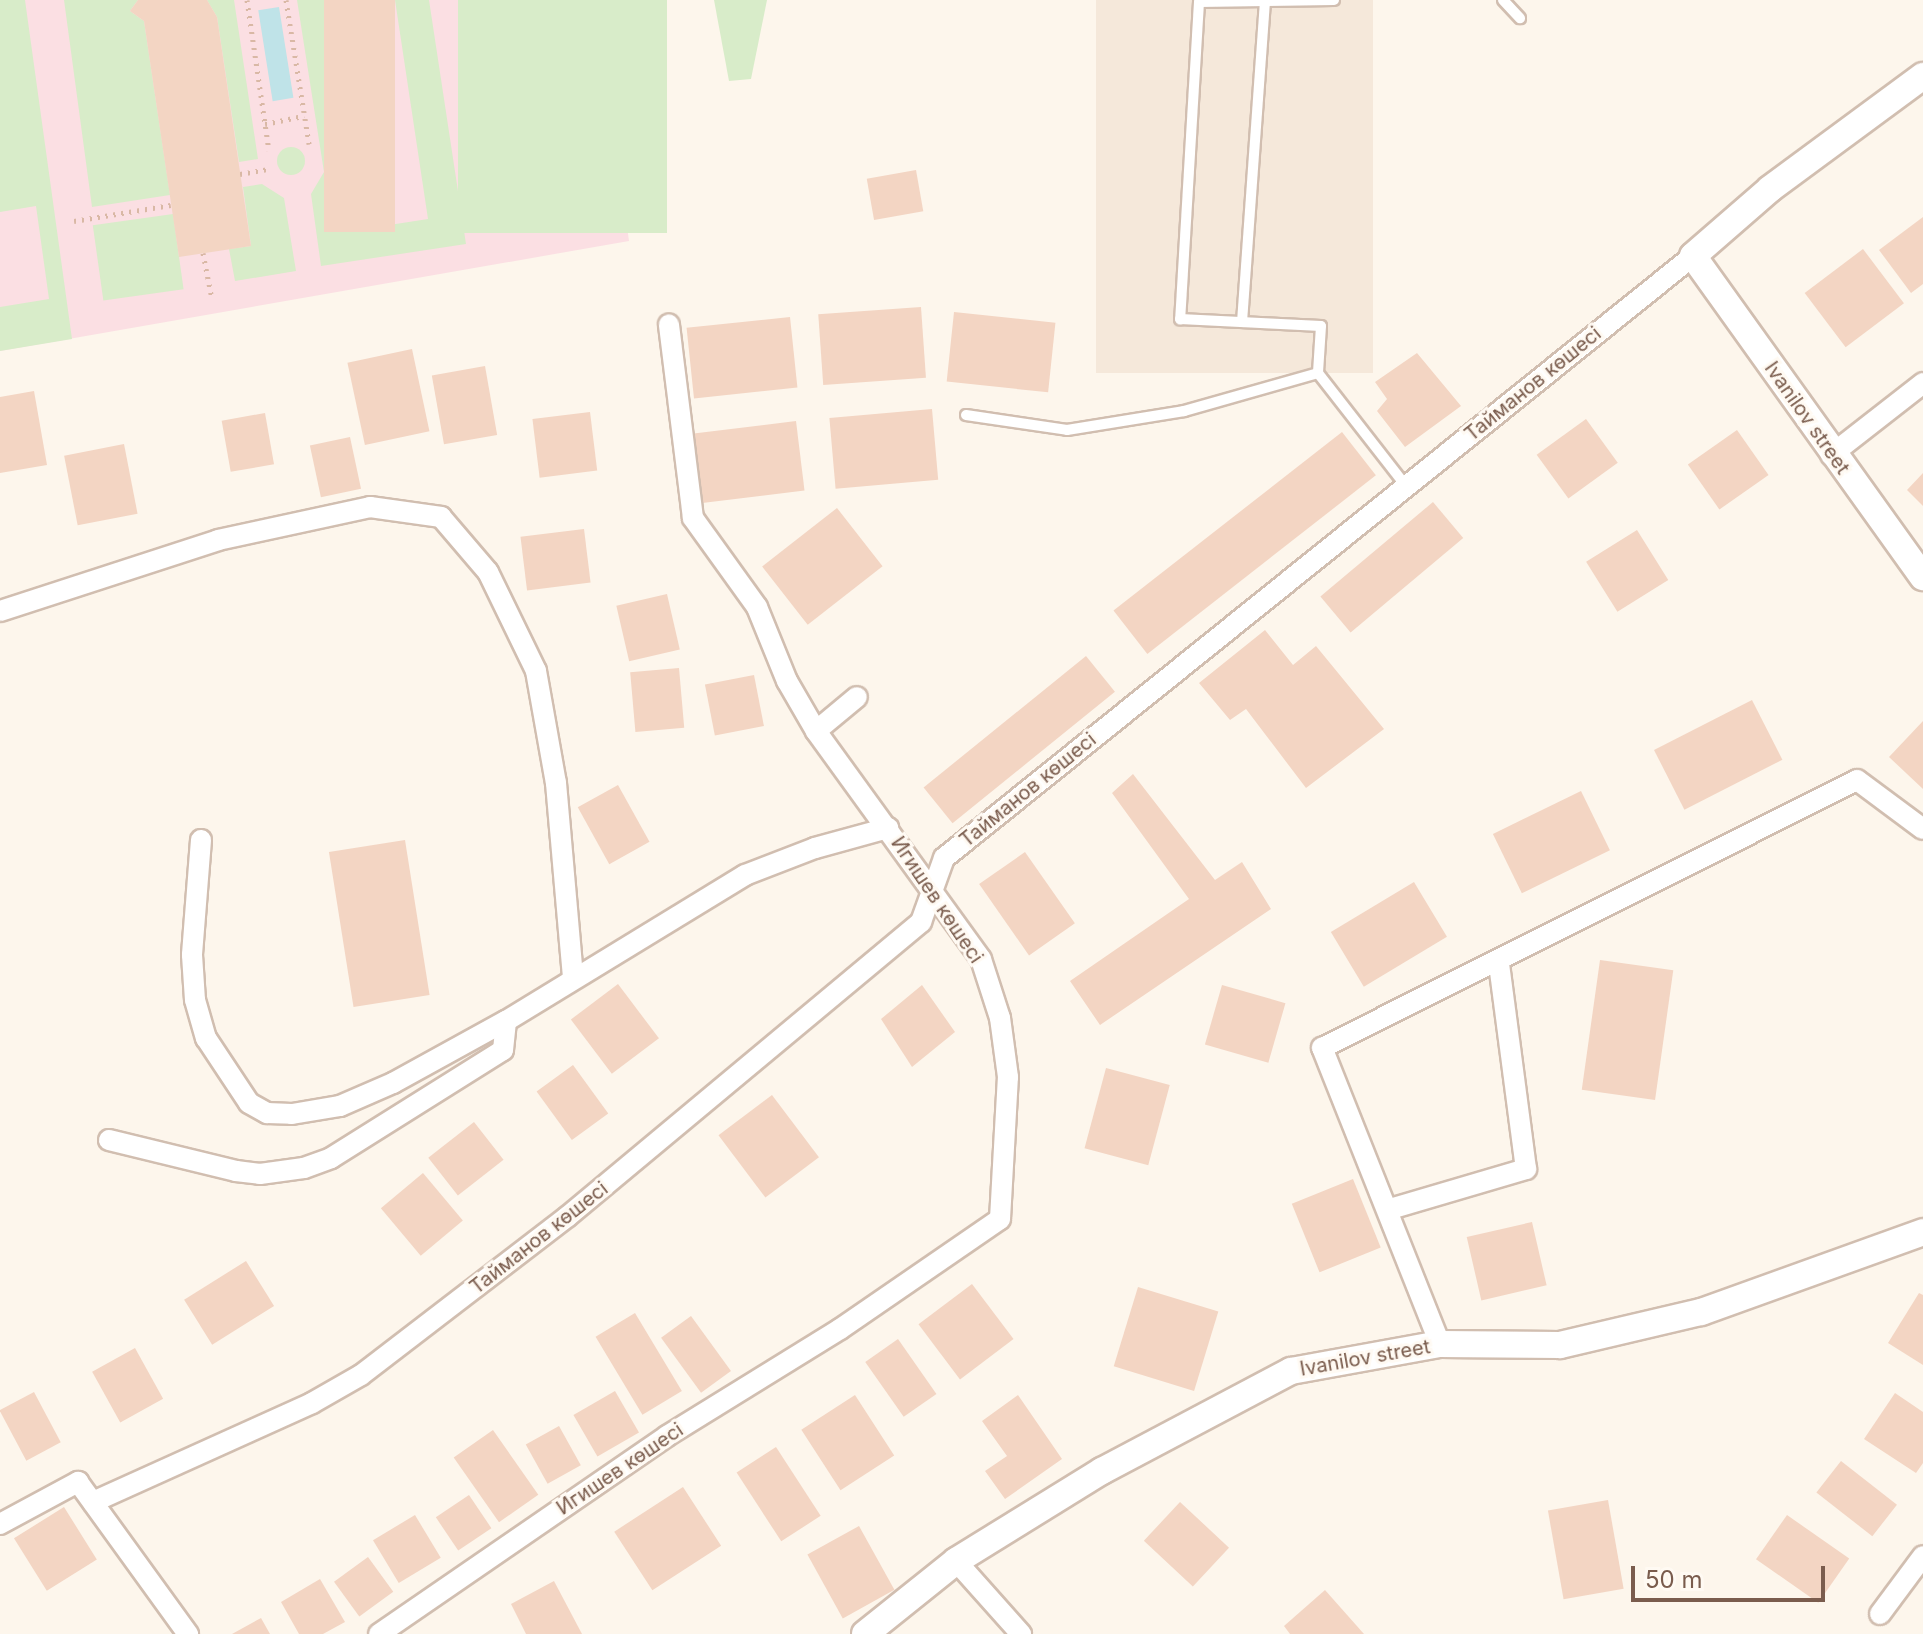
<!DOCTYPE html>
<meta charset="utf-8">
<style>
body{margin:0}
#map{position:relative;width:1923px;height:1634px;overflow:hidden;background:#fdf6ec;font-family:Inter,sans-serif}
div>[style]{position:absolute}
.residential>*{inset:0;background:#f5e8da;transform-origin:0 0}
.medical>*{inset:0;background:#fbdfe3}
.green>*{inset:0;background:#d8ecc9;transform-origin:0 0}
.round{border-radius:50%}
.water>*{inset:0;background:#bfe3e8;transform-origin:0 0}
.building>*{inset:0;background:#f3d5c3;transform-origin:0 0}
.path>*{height:5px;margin-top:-2.5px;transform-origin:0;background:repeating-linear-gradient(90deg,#d9b8a5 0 2px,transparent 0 8px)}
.roads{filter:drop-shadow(2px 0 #d1beb0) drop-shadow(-2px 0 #d1beb0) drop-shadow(0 2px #d1beb0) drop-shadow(0 -2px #d1beb0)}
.service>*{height:10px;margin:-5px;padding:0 5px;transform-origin:5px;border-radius:5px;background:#fff}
.minor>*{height:20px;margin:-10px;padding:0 10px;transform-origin:10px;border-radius:10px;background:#fff}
.tertiary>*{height:26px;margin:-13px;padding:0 13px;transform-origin:13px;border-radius:13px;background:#fff}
span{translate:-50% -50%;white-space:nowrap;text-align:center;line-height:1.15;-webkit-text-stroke:6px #fffaf3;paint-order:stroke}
.street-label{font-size:20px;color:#7a5c4d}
.scale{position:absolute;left:1631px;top:1566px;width:194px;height:36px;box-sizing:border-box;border:4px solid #7a5c4d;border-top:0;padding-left:10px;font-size:24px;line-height:28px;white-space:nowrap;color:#7a5c4d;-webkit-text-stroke:6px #fffaf3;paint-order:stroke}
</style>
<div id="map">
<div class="residential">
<div style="left:1096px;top:0;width:277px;height:373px"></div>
</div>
<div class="medical">
<div style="clip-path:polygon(0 0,596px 0,629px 241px,0 351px)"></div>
</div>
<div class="green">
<div style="clip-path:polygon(0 0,25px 0,72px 339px,0 351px,0 307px,49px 299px,36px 206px,0 212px)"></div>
<div style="clip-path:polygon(64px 0,138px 0,130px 11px,144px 21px,170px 195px,92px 207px)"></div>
<div style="clip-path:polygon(207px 0,234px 0,258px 159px,239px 162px,217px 17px)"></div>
<div style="clip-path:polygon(297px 0,324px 0,357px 230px,428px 219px,395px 0,429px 0,466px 244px,321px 266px,311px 194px,324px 172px)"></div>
<div style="left:458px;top:0;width:209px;height:233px"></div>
<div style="clip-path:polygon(714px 0,767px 0,751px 79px,729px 81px)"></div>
<div class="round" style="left:277px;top:147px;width:28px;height:28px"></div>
<div style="clip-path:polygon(262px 184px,284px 198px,296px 271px,235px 281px,229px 249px,251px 246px,243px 187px)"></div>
<div style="left:173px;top:214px;width:76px;height:81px;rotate:82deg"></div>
</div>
<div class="water">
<div style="left:279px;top:7px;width:92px;height:21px;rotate:81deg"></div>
</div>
<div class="building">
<div style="clip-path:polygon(138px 0,207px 0,217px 17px,251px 246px,179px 257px,144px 21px,130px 11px)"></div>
<div style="left:324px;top:0;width:71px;height:232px"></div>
<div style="left:916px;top:170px;width:42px;height:50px;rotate:80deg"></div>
<div style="clip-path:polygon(1923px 217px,1923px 284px,1911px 293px,1879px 250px)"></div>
<div style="left:1863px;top:249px;width:68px;height:73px;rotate:53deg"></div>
<div style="left:921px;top:307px;width:71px;height:103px;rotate:86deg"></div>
<div style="left:954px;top:312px;width:102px;height:70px;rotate:6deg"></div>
<div style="left:790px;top:317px;width:71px;height:104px;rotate:84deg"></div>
<div style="left:412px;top:349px;width:84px;height:66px;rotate:78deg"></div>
<div style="clip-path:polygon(1417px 353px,1461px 406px,1405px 447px,1377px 411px,1387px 399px,1375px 382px)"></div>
<div style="left:485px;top:366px;width:70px;height:54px;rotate:80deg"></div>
<div style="clip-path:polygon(34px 391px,47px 465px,0 473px,0 397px)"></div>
<div style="left:932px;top:409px;width:71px;height:103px;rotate:85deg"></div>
<div style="left:590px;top:412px;width:59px;height:58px;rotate:83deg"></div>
<div style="left:265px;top:413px;width:52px;height:44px;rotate:80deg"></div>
<div style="left:1586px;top:419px;width:54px;height:61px;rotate:54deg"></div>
<div style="left:796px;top:421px;width:70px;height:103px;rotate:83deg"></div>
<div style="left:1737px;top:430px;width:55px;height:60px;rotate:55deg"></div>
<div style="left:1342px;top:432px;width:55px;height:290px;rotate:52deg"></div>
<div style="left:350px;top:437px;width:53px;height:41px;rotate:78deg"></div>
<div style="left:124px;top:444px;width:71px;height:61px;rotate:79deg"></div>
<div style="clip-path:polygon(1923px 473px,1923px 506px,1907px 490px)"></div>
<div style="left:1433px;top:502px;width:47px;height:147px;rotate:50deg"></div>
<div style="left:837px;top:508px;width:74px;height:95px;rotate:52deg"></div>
<div style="left:584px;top:529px;width:54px;height:64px;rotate:83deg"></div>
<div style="left:1637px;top:530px;width:59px;height:60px;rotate:58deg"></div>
<div style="left:667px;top:594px;width:57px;height:52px;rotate:77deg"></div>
<div style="clip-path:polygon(1265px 630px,1293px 665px,1316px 646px,1384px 729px,1306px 788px,1246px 709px,1230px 720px,1199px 683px)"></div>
<div style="left:1086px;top:656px;width:46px;height:209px;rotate:51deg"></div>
<div style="left:679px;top:668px;width:60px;height:49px;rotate:85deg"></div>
<div style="left:754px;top:675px;width:52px;height:50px;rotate:79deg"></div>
<div style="left:1752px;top:700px;width:67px;height:110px;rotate:63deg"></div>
<div style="clip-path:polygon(1923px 721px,1923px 789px,1889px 757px)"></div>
<div style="clip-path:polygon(1133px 774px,1215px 880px,1242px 862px,1271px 909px,1100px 1025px,1070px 981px,1189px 899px,1112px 793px)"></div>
<div style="left:618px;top:785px;width:65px;height:46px;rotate:61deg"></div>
<div style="left:1581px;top:791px;width:66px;height:98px;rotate:64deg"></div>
<div style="left:405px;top:840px;width:157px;height:77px;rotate:81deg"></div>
<div style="left:1025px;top:852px;width:87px;height:56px;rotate:55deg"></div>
<div style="left:1414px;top:882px;width:64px;height:97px;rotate:59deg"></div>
<div style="left:1600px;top:960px;width:74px;height:131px;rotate:8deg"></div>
<div style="left:618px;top:984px;width:68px;height:59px;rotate:53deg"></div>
<div style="clip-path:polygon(922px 985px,955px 1032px,912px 1067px,881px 1019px)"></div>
<div style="left:1222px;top:985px;width:66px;height:62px;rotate:16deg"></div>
<div style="left:573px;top:1065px;width:60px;height:45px;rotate:54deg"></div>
<div style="left:1106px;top:1068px;width:66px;height:83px;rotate:15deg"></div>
<div style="left:772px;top:1095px;width:78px;height:67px;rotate:53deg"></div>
<div style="left:474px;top:1122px;width:48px;height:58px;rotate:52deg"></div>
<div style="left:423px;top:1173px;width:62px;height:55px;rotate:50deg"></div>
<div style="left:1353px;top:1179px;width:74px;height:66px;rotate:68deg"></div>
<div style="left:1532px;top:1222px;width:65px;height:67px;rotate:77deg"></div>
<div style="left:246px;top:1261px;width:53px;height:73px;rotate:58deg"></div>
<div style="left:972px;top:1284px;width:69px;height:67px;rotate:53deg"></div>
<div style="left:1138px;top:1287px;width:84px;height:83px;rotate:17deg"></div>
<div style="clip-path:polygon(1919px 1293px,1923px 1295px,1923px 1365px,1888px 1343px)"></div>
<div style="left:635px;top:1313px;width:91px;height:46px;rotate:59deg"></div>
<div style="left:691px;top:1316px;width:68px;height:37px;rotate:54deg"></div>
<div style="left:898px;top:1339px;width:67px;height:40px;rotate:55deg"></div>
<div style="left:135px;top:1348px;width:58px;height:49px;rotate:61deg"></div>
<div style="left:615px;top:1391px;width:48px;height:48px;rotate:60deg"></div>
<div style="left:34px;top:1392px;width:57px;height:39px;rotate:62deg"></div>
<div style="clip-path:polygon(1895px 1393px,1923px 1412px,1923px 1463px,1916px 1473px,1864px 1439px)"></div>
<div style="left:855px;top:1395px;width:72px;height:64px;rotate:57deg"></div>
<div style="clip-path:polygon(1018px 1395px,1062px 1459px,1005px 1499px,985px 1471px,1007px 1456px,982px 1421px)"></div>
<div style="left:559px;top:1426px;width:45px;height:38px;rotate:61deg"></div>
<div style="left:493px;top:1430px;width:79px;height:48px;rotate:55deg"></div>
<div style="left:776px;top:1447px;width:82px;height:47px;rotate:57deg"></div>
<div style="left:1841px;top:1461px;width:71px;height:40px;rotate:38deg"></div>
<div style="left:683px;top:1487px;width:70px;height:82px;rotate:57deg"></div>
<div style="left:469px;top:1495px;width:40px;height:40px;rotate:56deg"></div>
<div style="left:1608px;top:1500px;width:90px;height:61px;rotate:80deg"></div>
<div style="left:1180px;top:1502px;width:67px;height:53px;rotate:43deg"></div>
<div style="left:64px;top:1507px;width:62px;height:59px;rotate:58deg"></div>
<div style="left:415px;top:1515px;width:50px;height:49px;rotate:59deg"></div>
<div style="left:1787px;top:1515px;width:76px;height:54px;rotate:35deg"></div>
<div style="left:859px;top:1526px;width:73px;height:59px;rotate:61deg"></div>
<div style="left:368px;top:1557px;width:43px;height:42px;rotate:54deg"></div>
<div style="clip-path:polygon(320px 1579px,345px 1622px,323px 1634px,299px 1634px,281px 1602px)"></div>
<div style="clip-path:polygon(554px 1581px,582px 1634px,526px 1634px,511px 1604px)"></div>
<div style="clip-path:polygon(1325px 1590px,1364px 1634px,1290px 1634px,1284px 1626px)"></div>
<div style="clip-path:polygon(261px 1618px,270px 1634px,232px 1634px)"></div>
</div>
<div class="path">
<div style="left:247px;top:0;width:152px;rotate:81.7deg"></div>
<div style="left:286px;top:0;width:146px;rotate:80.9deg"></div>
<div style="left:265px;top:124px;width:40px;rotate:-12deg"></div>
<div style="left:240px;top:174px;width:28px;rotate:-10deg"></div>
<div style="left:74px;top:221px;width:98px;rotate:-9.4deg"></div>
<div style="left:203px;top:253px;width:47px;rotate:78.9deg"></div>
</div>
<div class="roads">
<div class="service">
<div style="left:1334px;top:0;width:135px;rotate:179.2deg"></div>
<div style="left:1199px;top:2px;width:318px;rotate:93.4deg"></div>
<div style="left:1180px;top:319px;width:141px;rotate:2.8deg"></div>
<div style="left:1321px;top:326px;width:47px;rotate:93.7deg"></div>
<div style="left:1318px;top:373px;width:143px;rotate:52.1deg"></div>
<div style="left:1503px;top:0;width:25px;rotate:47deg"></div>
<div style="left:1242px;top:322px;width:322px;rotate:-85.9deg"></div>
<div style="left:966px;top:415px;width:102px;rotate:8.4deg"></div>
<div style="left:1067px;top:430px;width:119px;rotate:-9.2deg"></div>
<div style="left:1184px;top:411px;width:139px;rotate:-15.8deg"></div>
</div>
<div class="minor">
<div style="left:1831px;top:455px;width:117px;rotate:-38deg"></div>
<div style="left:0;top:611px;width:229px;rotate:-18deg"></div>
<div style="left:218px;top:540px;width:156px;rotate:-12.2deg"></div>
<div style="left:370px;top:507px;width:72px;rotate:8deg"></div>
<div style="left:441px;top:517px;width:72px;rotate:49.5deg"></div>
<div style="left:488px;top:572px;width:110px;rotate:64.1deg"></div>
<div style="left:536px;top:671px;width:114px;rotate:79.9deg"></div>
<div style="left:556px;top:783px;width:194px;rotate:85deg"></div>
<div style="left:816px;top:731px;width:53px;rotate:-39.7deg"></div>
<div style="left:201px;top:840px;width:115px;rotate:94.5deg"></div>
<div style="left:192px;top:955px;width:45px;rotate:86.2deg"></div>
<div style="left:195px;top:1000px;width:40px;rotate:74deg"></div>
<div style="left:206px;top:1038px;width:78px;rotate:56.5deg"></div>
<div style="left:249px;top:1103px;width:21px;rotate:29deg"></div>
<div style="left:267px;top:1113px;width:25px;rotate:2deg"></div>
<div style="left:292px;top:1114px;width:49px;rotate:-9.5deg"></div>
<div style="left:340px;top:1106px;width:58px;rotate:-23.5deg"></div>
<div style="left:393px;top:1083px;width:129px;rotate:-28.8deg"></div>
<div style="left:506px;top:1021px;width:280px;rotate:-31.4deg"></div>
<div style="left:745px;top:875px;width:75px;rotate:-21.1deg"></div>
<div style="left:815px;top:848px;width:76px;rotate:-15.3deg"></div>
<div style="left:109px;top:1140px;width:131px;rotate:13.7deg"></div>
<div style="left:236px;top:1171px;width:24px;rotate:7deg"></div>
<div style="left:260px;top:1174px;width:44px;rotate:-7.8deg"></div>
<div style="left:304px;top:1168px;width:29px;rotate:-20deg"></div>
<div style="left:331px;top:1158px;width:203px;rotate:-32.1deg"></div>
<div style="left:503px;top:1050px;width:29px;rotate:-84deg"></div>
<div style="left:1390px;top:1209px;width:142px;rotate:-16.4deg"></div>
<div style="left:1526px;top:1169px;width:208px;rotate:-97.5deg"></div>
<div style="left:1440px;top:1344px;width:319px;rotate:-111.7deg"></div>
<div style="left:1322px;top:1048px;width:598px;rotate:-26.61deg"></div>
<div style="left:1857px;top:780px;width:82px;rotate:36.6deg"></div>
<div style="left:93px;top:1502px;width:240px;rotate:-24.3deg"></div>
<div style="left:312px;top:1403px;width:56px;rotate:-29.7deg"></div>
<div style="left:361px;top:1375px;width:260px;rotate:-37.5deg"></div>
<div style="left:567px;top:1217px;width:461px;rotate:-39.8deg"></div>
<div style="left:921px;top:922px;width:68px;rotate:-70.2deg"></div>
<div style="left:944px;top:858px;width:961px;rotate:-38.79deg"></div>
<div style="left:0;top:1524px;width:89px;rotate:-28.3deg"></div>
<div style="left:78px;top:1482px;width:188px;rotate:54.1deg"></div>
<div style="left:956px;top:1561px;width:98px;rotate:48.3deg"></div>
<div style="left:1880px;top:1614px;width:72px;rotate:-53.4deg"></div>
<div style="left:379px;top:1634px;width:349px;rotate:-34.5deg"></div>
<div style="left:667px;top:1436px;width:203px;rotate:-31.7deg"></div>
<div style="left:840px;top:1329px;width:194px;rotate:-34.5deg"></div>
<div style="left:1000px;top:1219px;width:142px;rotate:-86.8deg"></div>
<div style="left:1008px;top:1077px;width:60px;rotate:-97.7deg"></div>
<div style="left:1000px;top:1018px;width:62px;rotate:-107.9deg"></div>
<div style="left:981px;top:959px;width:281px;rotate:-125.9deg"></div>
<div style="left:816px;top:731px;width:58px;rotate:-120.1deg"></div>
<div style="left:787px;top:681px;width:80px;rotate:-112.1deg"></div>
<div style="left:757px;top:607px;width:110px;rotate:-125.7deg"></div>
<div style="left:693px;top:518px;width:195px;rotate:-97.1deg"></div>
</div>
<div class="tertiary">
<div style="left:1923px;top:76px;width:190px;rotate:143.6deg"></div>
<div style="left:1770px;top:189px;width:102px;rotate:139deg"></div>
<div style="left:1693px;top:256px;width:395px;rotate:54.4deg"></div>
<div style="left:865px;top:1634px;width:117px;rotate:-38.7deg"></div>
<div style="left:956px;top:1561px;width:172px;rotate:-31.7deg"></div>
<div style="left:1102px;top:1471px;width:214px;rotate:-27.9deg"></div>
<div style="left:1291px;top:1371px;width:151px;rotate:-10.3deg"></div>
<div style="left:1440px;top:1344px;width:120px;rotate:0.5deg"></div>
<div style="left:1560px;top:1345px;width:145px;rotate:-13.2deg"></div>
<div style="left:1701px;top:1312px;width:236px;rotate:-19.8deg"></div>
</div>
</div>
<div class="street-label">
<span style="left:1533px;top:384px;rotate:-39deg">Тайманов көшесі</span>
<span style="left:1807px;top:418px;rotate:55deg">Ivanilov street</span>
<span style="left:1028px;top:790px;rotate:-39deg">Тайманов көшесі</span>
<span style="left:937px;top:900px;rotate:56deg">Игишев көшесі</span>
<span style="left:539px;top:1238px;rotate:-38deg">Тайманов көшесі</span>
<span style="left:1365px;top:1358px;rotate:-10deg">Ivanilov street</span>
<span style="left:620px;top:1469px;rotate:-34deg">Игишев көшесі</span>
</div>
<div class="scale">50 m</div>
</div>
